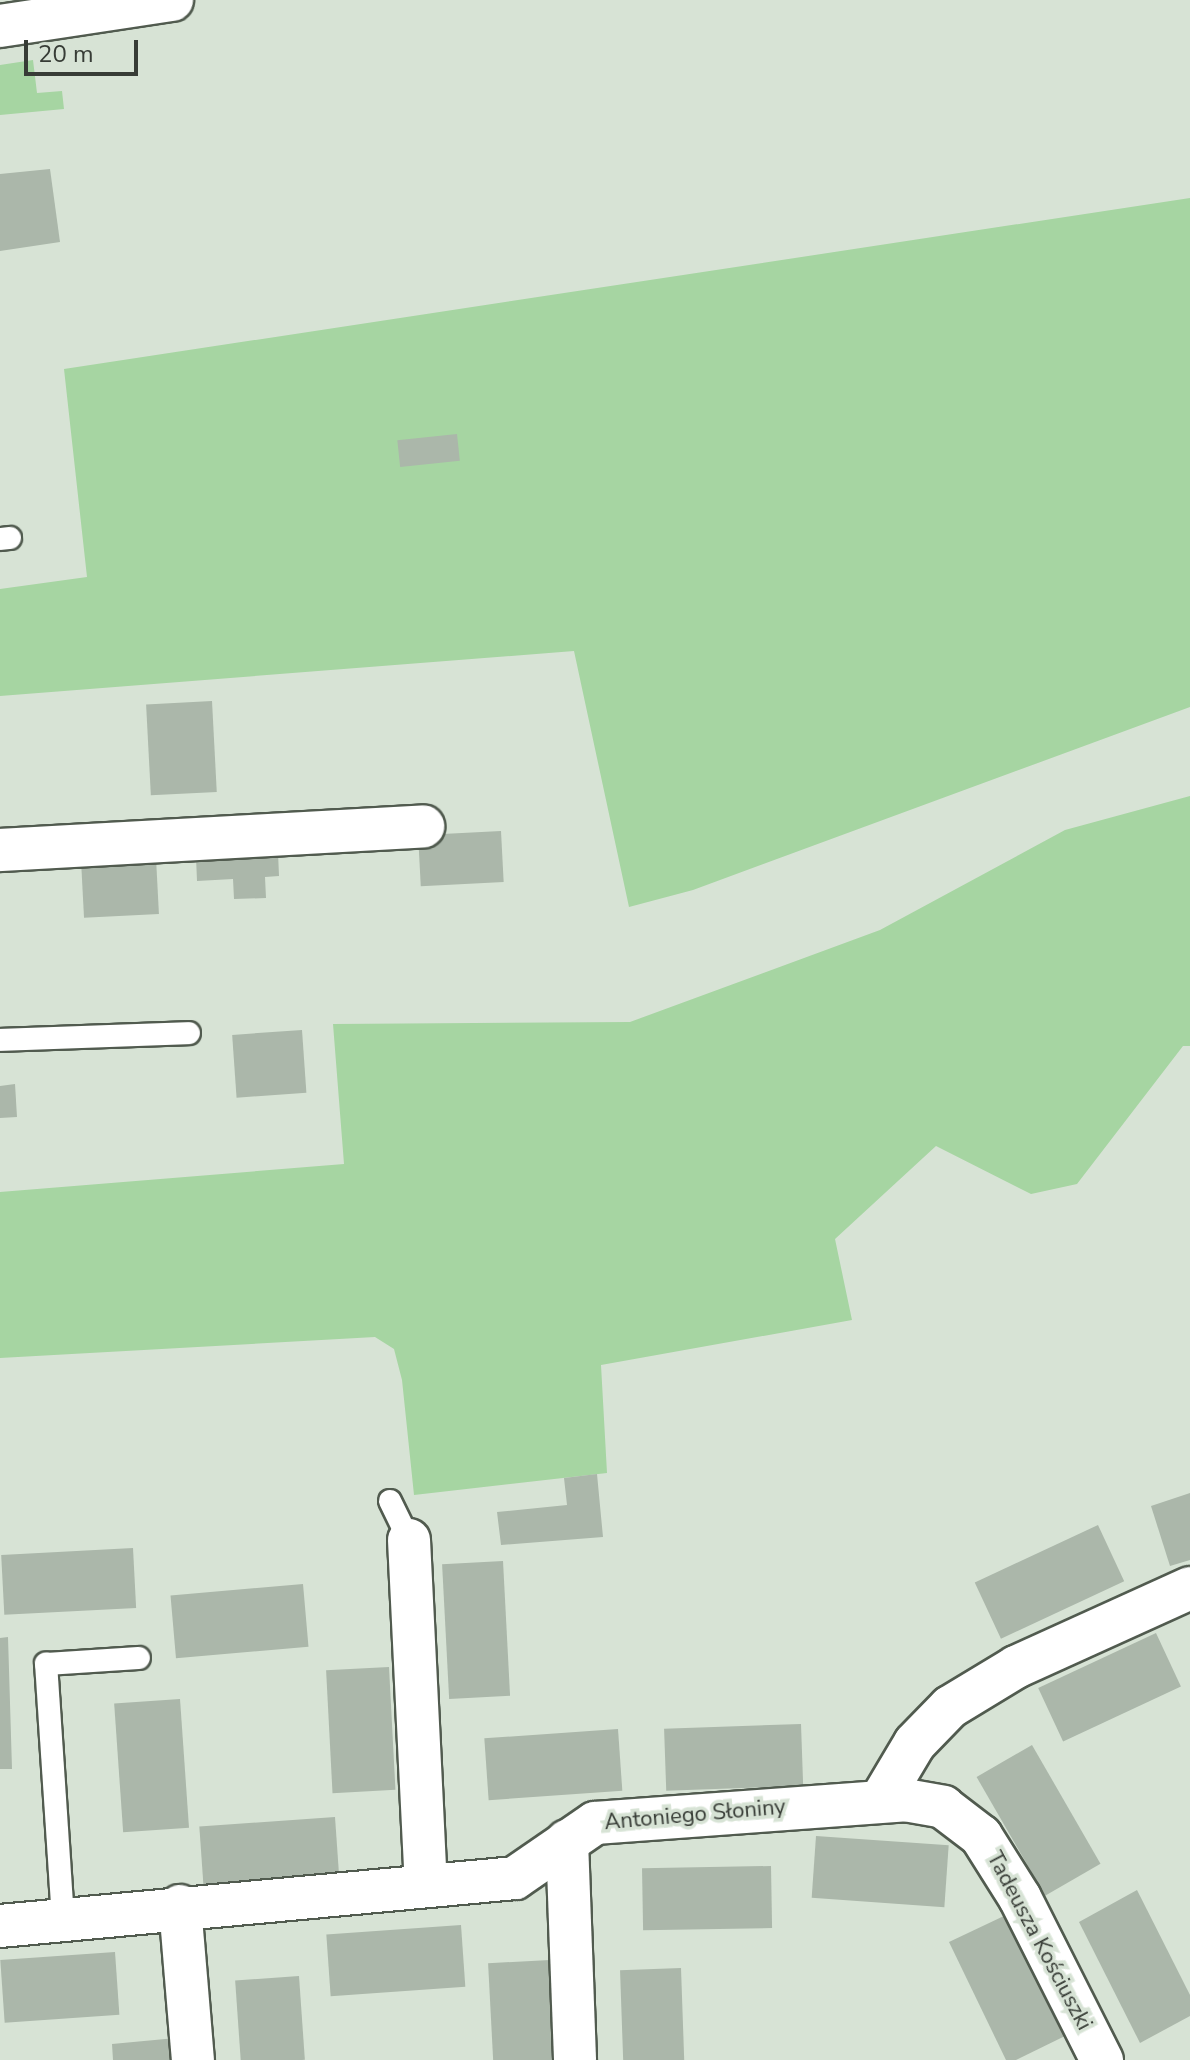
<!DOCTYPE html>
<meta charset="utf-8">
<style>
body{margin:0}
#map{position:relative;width:1190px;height:2060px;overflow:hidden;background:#d7e3d5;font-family:"Nunito Sans",sans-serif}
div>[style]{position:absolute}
.green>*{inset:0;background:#a6d5a2}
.building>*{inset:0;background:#abb7aa;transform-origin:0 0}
.roads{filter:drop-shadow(2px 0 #515b4f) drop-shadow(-2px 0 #515b4f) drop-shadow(0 2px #515b4f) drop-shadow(0 -2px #515b4f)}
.service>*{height:22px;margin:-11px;padding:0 11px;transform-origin:11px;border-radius:11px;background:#fff}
.minor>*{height:42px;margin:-21px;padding:0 21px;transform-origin:21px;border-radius:21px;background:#fff}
span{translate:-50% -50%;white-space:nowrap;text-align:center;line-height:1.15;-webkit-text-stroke:7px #d7e3d5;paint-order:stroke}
.street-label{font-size:22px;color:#373c36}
.scale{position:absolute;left:24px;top:40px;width:114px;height:36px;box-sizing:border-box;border:4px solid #373c36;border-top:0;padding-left:10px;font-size:24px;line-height:28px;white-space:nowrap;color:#373c36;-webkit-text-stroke:6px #d7e3d5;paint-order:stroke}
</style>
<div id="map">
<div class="green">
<div style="clip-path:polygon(33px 60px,37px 93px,62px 91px,64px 109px,0 115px,0 65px)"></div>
<div style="clip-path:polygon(1190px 198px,1190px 707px,693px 890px,629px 907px,574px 651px,0 696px,0 589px,87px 577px,64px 369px)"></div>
<div style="clip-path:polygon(1190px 796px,1190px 1046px,1183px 1046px,1077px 1184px,1031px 1194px,936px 1146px,835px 1239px,852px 1320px,601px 1365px,607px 1473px,414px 1495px,402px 1380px,394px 1349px,375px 1337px,0 1358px,0 1192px,344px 1164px,333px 1024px,630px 1022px,880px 930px,1065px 830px)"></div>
</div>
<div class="building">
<div style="clip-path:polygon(50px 169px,60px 242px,0 251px,0 174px)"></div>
<div style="left:457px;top:434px;width:27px;height:60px;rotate:84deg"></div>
<div style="left:212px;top:701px;width:91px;height:66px;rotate:87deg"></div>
<div style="left:501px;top:831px;width:51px;height:83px;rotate:87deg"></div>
<div style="clip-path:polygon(278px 852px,279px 876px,265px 877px,266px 898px,234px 899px,233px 879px,197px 881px,196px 857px)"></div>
<div style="left:156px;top:858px;width:56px;height:75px;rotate:87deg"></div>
<div style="left:302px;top:1030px;width:63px;height:70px;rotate:86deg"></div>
<div style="clip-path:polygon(15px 1084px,17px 1117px,0 1118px,0 1086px)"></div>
<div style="clip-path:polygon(597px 1474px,603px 1537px,501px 1545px,497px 1512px,567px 1505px,564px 1478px)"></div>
<div style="clip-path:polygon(1190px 1493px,1190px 1560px,1170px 1566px,1151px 1506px)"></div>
<div style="left:1098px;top:1525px;width:62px;height:136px;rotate:65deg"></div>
<div style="left:133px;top:1548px;width:60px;height:132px;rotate:87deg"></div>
<div style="left:503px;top:1561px;width:135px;height:61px;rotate:87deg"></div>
<div style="left:303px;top:1584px;width:63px;height:133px;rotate:85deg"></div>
<div style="left:1156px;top:1633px;width:59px;height:130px;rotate:65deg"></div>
<div style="clip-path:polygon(8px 1637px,12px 1769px,0 1769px,0 1638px)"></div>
<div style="left:389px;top:1667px;width:123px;height:63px;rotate:87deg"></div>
<div style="left:180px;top:1699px;width:129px;height:66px;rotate:86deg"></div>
<div style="left:801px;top:1724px;width:62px;height:137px;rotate:88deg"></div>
<div style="left:618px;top:1729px;width:62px;height:134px;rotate:86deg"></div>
<div style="left:1032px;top:1745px;width:137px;height:64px;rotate:60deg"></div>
<div style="left:335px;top:1817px;width:59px;height:136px;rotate:86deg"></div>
<div style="left:816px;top:1836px;width:133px;height:62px;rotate:4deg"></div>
<div style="left:771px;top:1866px;width:62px;height:129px;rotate:89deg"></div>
<div style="clip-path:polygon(1137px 1890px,1190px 1995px,1190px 2016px,1140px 2043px,1079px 1922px)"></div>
<div style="clip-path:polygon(1006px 1915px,1065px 2036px,1016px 2060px,1006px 2060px,949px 1942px)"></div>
<div style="left:461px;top:1925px;width:62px;height:135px;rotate:86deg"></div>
<div style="left:115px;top:1952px;width:63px;height:115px;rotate:86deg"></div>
<div style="left:550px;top:1960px;width:100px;height:62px;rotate:87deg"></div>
<div style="left:681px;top:1968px;width:92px;height:61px;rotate:88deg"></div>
<div style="left:299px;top:1976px;width:84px;height:64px;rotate:86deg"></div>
<div style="clip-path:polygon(176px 2038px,178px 2060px,113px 2060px,112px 2044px)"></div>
</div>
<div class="roads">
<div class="service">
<div style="left:0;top:539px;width:10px;rotate:-6deg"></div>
<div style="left:0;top:1040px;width:189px;rotate:-2.1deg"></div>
<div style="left:390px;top:1501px;width:43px;rotate:64deg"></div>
<div style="left:63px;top:1919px;width:256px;rotate:-93.8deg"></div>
<div style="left:46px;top:1664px;width:93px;rotate:-3.7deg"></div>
</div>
<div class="minor">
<div style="left:0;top:26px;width:174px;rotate:-8.6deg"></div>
<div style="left:0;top:850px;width:424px;rotate:-3.2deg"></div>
<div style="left:409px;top:1540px;width:345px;rotate:87.2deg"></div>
<div style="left:881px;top:1800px;width:66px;rotate:-59.2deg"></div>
<div style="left:915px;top:1743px;width:50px;rotate:-45.8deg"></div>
<div style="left:950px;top:1707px;width:77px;rotate:-31.2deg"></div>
<div style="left:1016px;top:1667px;width:191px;rotate:-24.4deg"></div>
<div style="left:567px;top:1841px;width:219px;rotate:87.9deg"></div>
<div style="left:180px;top:1906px;width:155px;rotate:85.2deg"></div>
<div style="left:0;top:1926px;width:517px;rotate:-5.32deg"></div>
<div style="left:515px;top:1878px;width:97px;rotate:-34.5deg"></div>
<div style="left:595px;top:1823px;width:311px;rotate:-4.2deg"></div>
<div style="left:905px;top:1800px;width:39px;rotate:10deg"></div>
<div style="left:943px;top:1807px;width:48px;rotate:37.3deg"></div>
<div style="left:981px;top:1836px;width:73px;rotate:57.8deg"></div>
<div style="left:1020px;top:1898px;width:182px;rotate:63.2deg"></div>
</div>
</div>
<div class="street-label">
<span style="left:695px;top:1815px;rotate:-5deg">Antoniego Słoniny</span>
<span style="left:1039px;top:1941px;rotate:62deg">Tadeusza Kościuszki</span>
</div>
<div class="scale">20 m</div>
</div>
